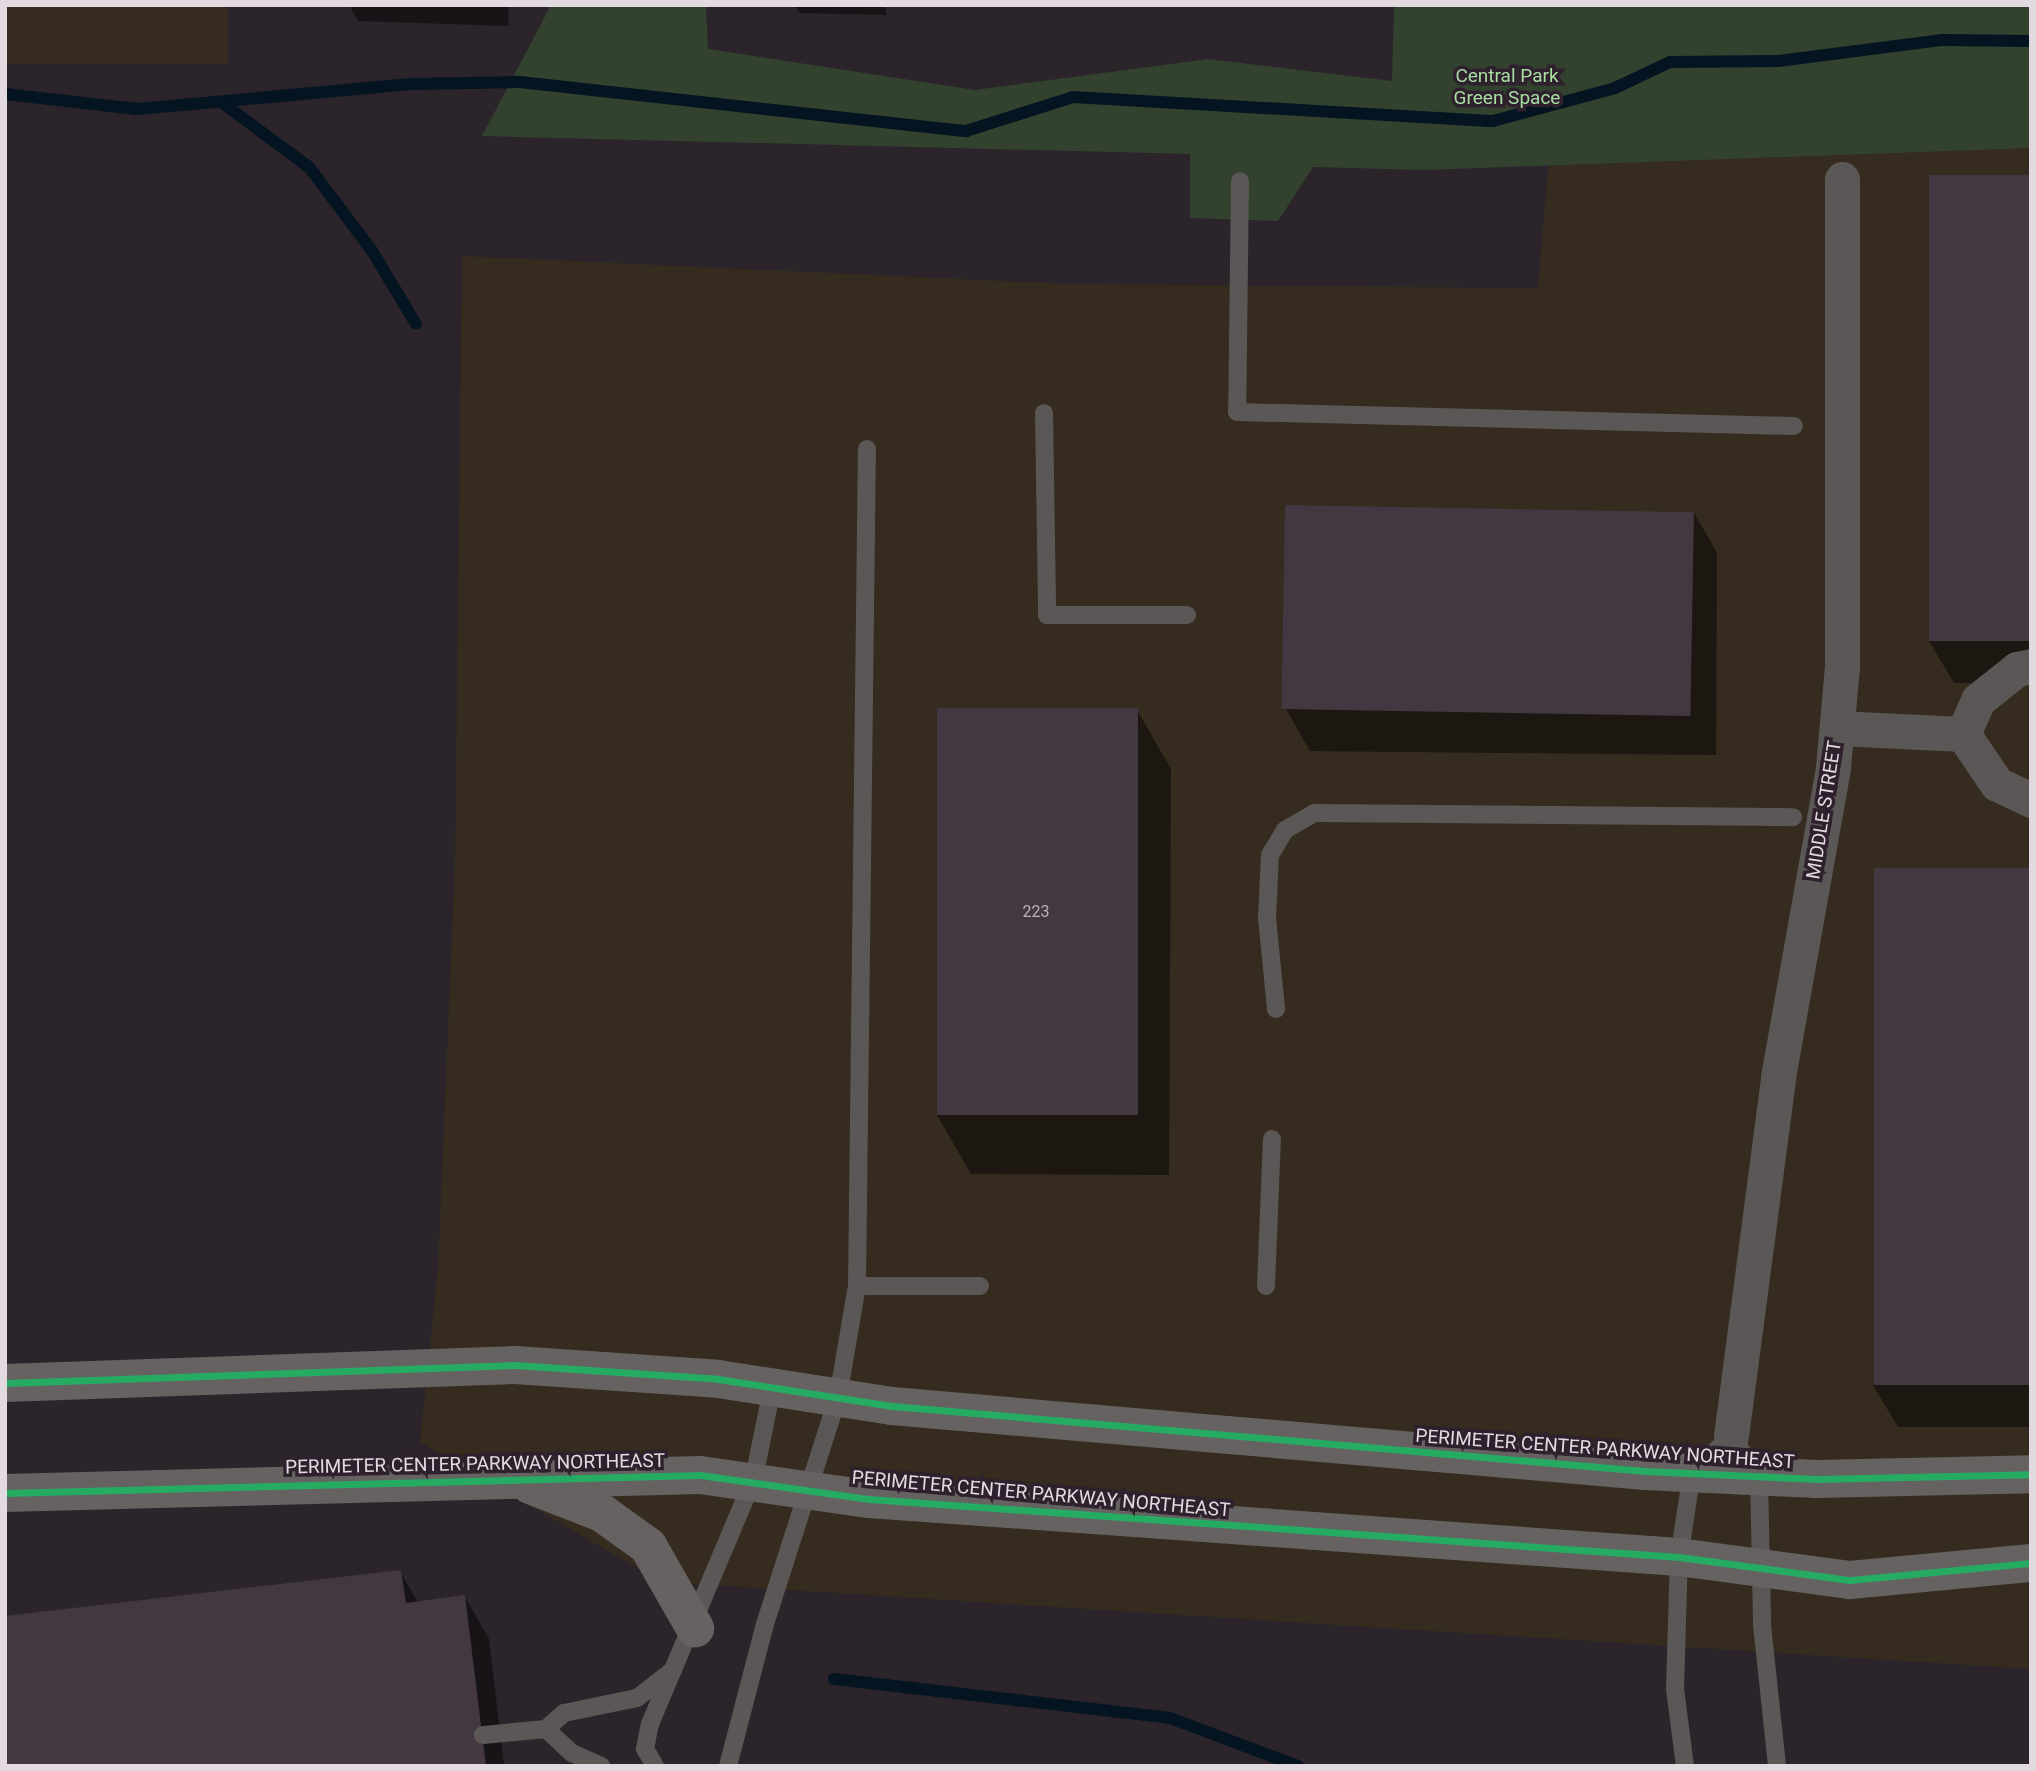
<!DOCTYPE html>
<style>
body{margin:0}
#map{position:relative;width:2036px;height:1771px;overflow:hidden;background:#2b242a;font-family:Roboto,sans-serif}
div>[style]{position:absolute}
.commercial>*{inset:0;background:#352b1e;transform-origin:0 0}
.green>*{inset:0;background:#32422f}
.shadow>*{inset:0;background:#0007}
.stream>*{height:12px;margin:-6px;padding:0 6px;transform-origin:6px;border-radius:6px;background:#041420}
.building>*{inset:0;background:#433841;transform-origin:0 0}
.lane>*{height:18px;margin:-9px;padding:0 9px;transform-origin:9px;border-radius:9px;background:#5b5756}
.street>*{height:35px;margin:-17.5px;padding:0 17.5px;transform-origin:17.5px;border-radius:17.5px;background:#5b5756}
.secondary>*{height:38px;margin:-19px;padding:0 19px;transform-origin:19px;border-radius:19px;background:#666261}
.cycleway>*{height:7px;margin:-3.5px;padding:0 3.5px;transform-origin:3.5px;border-radius:3.5px;background:#26ab63}
span{translate:-50% -50%;white-space:nowrap;text-align:center;line-height:1.15;-webkit-text-stroke:7px #2e212d;paint-order:stroke}
.number-label{font-size:16px;color:#bab1b9}
.number-label span{-webkit-text-stroke-width:0}
.park-label{font-size:19px;color:#a7dda0}
.street-label{font-size:19px;color:#e2d9e1}
.frame{position:absolute;inset:0;border:7px solid #e2d9e1;pointer-events:none}
</style>
<div id="map">
<div class="commercial">
<div style="left:5px;top:5px;width:223px;height:59px"></div>
<div style="clip-path:polygon(1562px 5px,2031px 5px,2031px 1669px,662px 1582px,420px 1442px,438px 1268px,455px 863px,462px 256px,1069px 284px,1538px 288px)"></div>
</div>
<div class="green">
<div style="clip-path:polygon(551px 5px,706px 5px,708px 49px,975px 90px,1208px 59px,1392px 81px,1394px 5px,2031px 5px,2031px 148px,1425px 170px,1313px 167px,1278px 221px,1190px 218px,1190px 154px,482px 136px)"></div>
</div>
<div class="shadow">
<div style="clip-path:polygon(349px 5px,509px 5px,508px 26px,358px 21px)"></div>
<div style="clip-path:polygon(795px 5px,886px 5px,886px 15px,800px 13px)"></div>
<div style="clip-path:polygon(2031px 177px,2031px 683px,1954px 683px,1929px 641px)"></div>
<div style="clip-path:polygon(1693px 511px,1717px 553px,1716px 755px,1310px 751px,1286px 709px)"></div>
<div style="clip-path:polygon(1137px 710px,1171px 769px,1169px 1175px,971px 1174px,937px 1115px)"></div>
<div style="clip-path:polygon(2031px 871px,2031px 1427px,1898px 1427px,1873px 1385px)"></div>
<div style="clip-path:polygon(400px 1571px,418px 1603px,465px 1597px,489px 1639px,504px 1766px,5px 1766px)"></div>
</div>
<div class="stream">
<div style="left:5px;top:94px;width:133px;rotate:6.5deg"></div>
<div style="left:137px;top:109px;width:278px;rotate:-5.2deg"></div>
<div style="left:414px;top:84px;width:106px;rotate:-1.1deg"></div>
<div style="left:520px;top:82px;width:449px;rotate:6.3deg"></div>
<div style="left:966px;top:131px;width:112px;rotate:-17.6deg"></div>
<div style="left:1073px;top:97px;width:421px;rotate:3.3deg"></div>
<div style="left:1493px;top:121px;width:126px;rotate:-15.1deg"></div>
<div style="left:1615px;top:88px;width:61px;rotate:-25.3deg"></div>
<div style="left:1670px;top:62px;width:108px;rotate:-0.5deg"></div>
<div style="left:1778px;top:61px;width:164px;rotate:-7.3deg"></div>
<div style="left:1941px;top:40px;width:90px;rotate:0.6deg"></div>
<div style="left:221px;top:102px;width:109px;rotate:36.5deg"></div>
<div style="left:309px;top:167px;width:105px;rotate:53.1deg"></div>
<div style="left:372px;top:251px;width:85px;rotate:58.9deg"></div>
<div style="left:834px;top:1679px;width:338px;rotate:6.6deg"></div>
<div style="left:1170px;top:1718px;width:137px;rotate:20.6deg"></div>
</div>
<div class="building">
<div style="left:1929px;top:175px;width:102px;height:466px"></div>
<div style="left:1285px;top:505px;width:409px;height:204px;rotate:1deg"></div>
<div style="left:937px;top:708px;width:201px;height:407px"></div>
<div style="left:1874px;top:868px;width:157px;height:517px"></div>
<div style="clip-path:polygon(401px 1570px,406px 1603px,465px 1595px,486px 1766px,5px 1766px,5px 1616px)"></div>
</div>
<div class="lane">
<div style="left:1240px;top:181px;width:231px;rotate:90.7deg"></div>
<div style="left:1237px;top:412px;width:557px;rotate:1.44deg"></div>
<div style="left:1044px;top:413px;width:202px;rotate:89.1deg"></div>
<div style="left:1047px;top:615px;width:140px"></div>
<div style="left:1276px;top:1009px;width:91px;rotate:-95.6deg"></div>
<div style="left:1267px;top:918px;width:63px;rotate:-87.3deg"></div>
<div style="left:1270px;top:855px;width:29px;rotate:-59deg"></div>
<div style="left:1285px;top:830px;width:34px;rotate:-30deg"></div>
<div style="left:1314px;top:813px;width:479px;rotate:0.5deg"></div>
<div style="left:857px;top:1286px;width:837px;rotate:-89.32deg"></div>
<div style="left:1266px;top:1286px;width:147px;rotate:-87.7deg"></div>
<div style="left:546px;top:1729px;width:35px;rotate:43deg"></div>
<div style="left:572px;top:1753px;width:32px;rotate:24deg"></div>
<div style="left:483px;top:1735px;width:63px;rotate:-5.4deg"></div>
<div style="left:546px;top:1729px;width:24px;rotate:-42deg"></div>
<div style="left:564px;top:1713px;width:75px;rotate:-11.6deg"></div>
<div style="left:637px;top:1698px;width:46px;rotate:-37.9deg"></div>
<div style="left:655px;top:1766px;width:20px;rotate:-120deg"></div>
<div style="left:645px;top:1749px;width:25px;rotate:-79deg"></div>
<div style="left:650px;top:1724px;width:267px;rotate:-67.1deg"></div>
<div style="left:754px;top:1478px;width:91px;rotate:-78.6deg"></div>
<div style="left:728px;top:1766px;width:147px;rotate:-75.4deg"></div>
<div style="left:765px;top:1624px;width:238px;rotate:-72.2deg"></div>
<div style="left:838px;top:1397px;width:113px;rotate:-80.3deg"></div>
<div style="left:857px;top:1286px;width:123px"></div>
<div style="left:1685px;top:1766px;width:78px;rotate:-97.4deg"></div>
<div style="left:1675px;top:1689px;width:132px;rotate:-88.3deg"></div>
<div style="left:1679px;top:1557px;width:85px;rotate:-81.2deg"></div>
<div style="left:1692px;top:1473px;width:54px;rotate:-43.5deg"></div>
<div style="left:1731px;top:1436px;width:49px;rotate:55deg"></div>
<div style="left:1759px;top:1476px;width:149px;rotate:88.8deg"></div>
<div style="left:1762px;top:1625px;width:142px;rotate:83.9deg"></div>
</div>
<div class="street">
<div style="left:1837px;top:728px;width:126px;rotate:2.7deg"></div>
<div style="left:1963px;top:734px;width:37px;rotate:-66deg"></div>
<div style="left:1978px;top:700px;width:50px;rotate:-38.5deg"></div>
<div style="left:2017px;top:669px;width:14px;rotate:-12deg"></div>
<div style="left:1963px;top:734px;width:60px;rotate:55.8deg"></div>
<div style="left:1997px;top:784px;width:38px;rotate:25deg"></div>
<div style="left:1731px;top:1436px;width:362px;rotate:-82.5deg"></div>
<div style="left:1778px;top:1077px;width:315px;rotate:-79.9deg"></div>
<div style="left:1833px;top:767px;width:100px;rotate:-84.9deg"></div>
<div style="left:1842px;top:667px;width:488px;rotate:-90deg"></div>
</div>
<div class="secondary">
<div style="left:5px;top:1383px;width:510px;rotate:-2.02deg"></div>
<div style="left:515px;top:1365px;width:203px;rotate:3.9deg"></div>
<div style="left:718px;top:1379px;width:176px;rotate:8.8deg"></div>
<div style="left:892px;top:1406px;width:756px;rotate:4.93deg"></div>
<div style="left:1645px;top:1471px;width:172px;rotate:2.7deg"></div>
<div style="left:1817px;top:1479px;width:214px;rotate:-1.3deg"></div>
<div style="left:530px;top:1485px;width:77px;rotate:21.3deg"></div>
<div style="left:602px;top:1513px;width:57px;rotate:35.7deg"></div>
<div style="left:648px;top:1546px;width:95px;rotate:60.2deg"></div>
<div style="left:5px;top:1493px;width:695px;rotate:-1.48deg"></div>
<div style="left:700px;top:1475px;width:171px;rotate:8.1deg"></div>
<div style="left:869px;top:1499px;width:812px;rotate:4.1deg"></div>
<div style="left:1679px;top:1557px;width:173px;rotate:7.7deg"></div>
<div style="left:1850px;top:1580px;width:182px;rotate:-5.4deg"></div>
</div>
<div class="cycleway">
<div style="left:5px;top:1383px;width:510px;rotate:-2.02deg"></div>
<div style="left:515px;top:1365px;width:203px;rotate:3.9deg"></div>
<div style="left:718px;top:1379px;width:176px;rotate:8.8deg"></div>
<div style="left:892px;top:1406px;width:756px;rotate:4.93deg"></div>
<div style="left:1645px;top:1471px;width:172px;rotate:2.7deg"></div>
<div style="left:1817px;top:1479px;width:214px;rotate:-1.3deg"></div>
<div style="left:5px;top:1493px;width:695px;rotate:-1.48deg"></div>
<div style="left:700px;top:1475px;width:171px;rotate:8.1deg"></div>
<div style="left:869px;top:1499px;width:812px;rotate:4.1deg"></div>
<div style="left:1679px;top:1557px;width:173px;rotate:7.7deg"></div>
<div style="left:1850px;top:1580px;width:182px;rotate:-5.4deg"></div>
</div>
<div class="number-label">
<span style="left:1036px;top:912px">223</span>
</div>
<div class="park-label">
<span style="left:1507px;top:87px">Central Park<br>Green Space</span>
</div>
<div class="street-label">
<span style="left:1824px;top:810px;rotate:-81deg">MIDDLE STREET</span>
<span style="left:1605px;top:1449px;rotate:4deg">PERIMETER CENTER PARKWAY NORTHEAST</span>
<span style="left:475px;top:1464px;rotate:-1deg">PERIMETER CENTER PARKWAY NORTHEAST</span>
<span style="left:1041px;top:1494px;rotate:5deg">PERIMETER CENTER PARKWAY NORTHEAST</span>
</div>
<div class="frame"></div>
</div>
